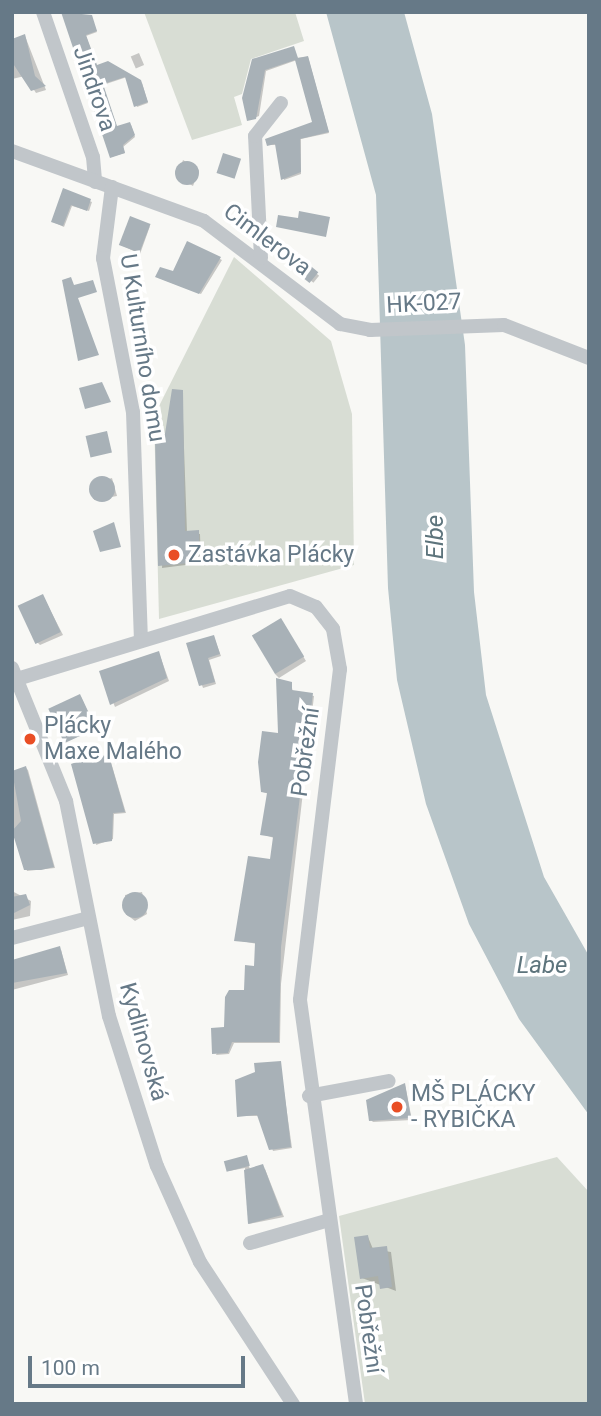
<!DOCTYPE html>
<meta charset="utf-8">
<style>
body{margin:0}
#map{position:relative;width:601px;height:1416px;overflow:hidden;background:#f8f8f5;font-family:Roboto,sans-serif}
div>[style]{position:absolute}
.green>*{inset:0;background:#d8ddd4}
.water>*{inset:0;background:#b8c5c9}
.shadow>*{inset:0;background:#0003;transform-origin:0 0}
.building>*{inset:0;background:#a8b1b7;transform-origin:0 0}
.round{border-radius:50%}
.minor>*{height:14px;margin:-7px;padding:0 7px;transform-origin:7px;border-radius:7px;background:#c1c6ca}
.dots>*{width:19px;height:19px;translate:-50% -50%;box-sizing:border-box;border:4px solid #fff;border-radius:50%}
span{translate:-50% -50%;white-space:nowrap;text-align:center;line-height:1.15;-webkit-text-stroke:7px #fff;paint-order:stroke}
.street-label{font-size:23px;color:#667987}
.poi-label{font-size:23px;color:#667987}
.left{translate:0 -50%;text-align:left}
.water-label{font-size:24px;color:#5d747c;font-style:italic}
.frame{position:absolute;inset:0;border:14px solid #667987;pointer-events:none}
.scale{position:absolute;left:28px;top:1356px;width:217px;height:32px;box-sizing:border-box;border:4px solid #667987;border-top:0;padding-left:9px;font-size:21px;line-height:24px;white-space:nowrap;color:#667987;-webkit-text-stroke:5px #fff;paint-order:stroke}
</style>
<div id="map">
<div class="green">
<div style="clip-path:polygon(144px 12px,295px 12px,304px 41px,251px 59px,242px 94px,234px 97px,242px 125px,192px 140px)"></div>
<div style="clip-path:polygon(234px 257px,331px 341px,352px 414px,354px 565px,159px 619px,154px 416px)"></div>
<div style="clip-path:polygon(557px 1157px,589px 1192px,589px 1404px,365px 1404px,339px 1216px)"></div>
</div>
<div class="water">
<div style="clip-path:polygon(326px 12px,404px 12px,432px 114px,465px 345px,474px 592px,486px 695px,544px 877px,589px 956px,589px 1115px,519px 1019px,469px 924px,426px 804px,397px 680px,388px 588px,376px 195px)"></div>
</div>
<div class="shadow">
<div style="clip-path:polygon(63px 12px,92px 18px,97px 32px,86px 36px,97px 67px,108px 63px,142px 83px,148px 103px,137px 107px,127px 77px,103px 85px,117px 128px,131px 125px,135px 137px,123px 147px,125px 153px,111px 157px)"></div>
<div style="clip-path:polygon(25px 36px,46px 90px,36px 93px,25px 76px,12px 79px,12px 41px)"></div>
<div style="left:139px;top:53px;width:13px;height:9px;rotate:67deg"></div>
<div style="clip-path:polygon(308px 57px,329px 133px,301px 139px,301px 174px,284px 180px,277px 145px,268px 145px,314px 123px,297px 60px,266px 71px,259px 116px,249px 120px,254px 61px)"></div>
<div style="clip-path:polygon(183px 160px,199px 170px,193px 186px,177px 177px)"></div>
<div style="clip-path:polygon(65px 191px,92px 202px,89px 211px,72px 206px,64px 227px,55px 223px)"></div>
<div style="clip-path:polygon(150px 226px,140px 254px,121px 245px)"></div>
<div style="clip-path:polygon(188px 243px,222px 260px,201px 294px,159px 278px,174px 274px)"></div>
<div style="left:302px;top:262px;width:22px;height:9px;rotate:39deg"></div>
<div style="clip-path:polygon(182px 391px,187px 532px,200px 534px,201px 563px,162px 568px,166px 441px)"></div>
<div style="clip-path:polygon(112px 478px,117px 496px,94px 500px,93px 484px)"></div>
<div style="clip-path:polygon(43px 596px,63px 635px,40px 645px,37px 642px)"></div>
<div style="clip-path:polygon(284px 624px,306px 661px,279px 678px,275px 674px)"></div>
<div style="clip-path:polygon(214px 637px,221px 656px,209px 660px,216px 684px,203px 688px,188px 645px)"></div>
<div style="clip-path:polygon(159px 653px,169px 681px,115px 707px,101px 672px)"></div>
<div style="clip-path:polygon(291px 684px,293px 692px,314px 696px,281px 984px,280px 1043px,234px 1043px,229px 1054px,216px 1055px,256px 967px,257px 944px,236px 940px,271px 861px,274px 838px,262px 834px,269px 794px,263px 792px)"></div>
<div style="clip-path:polygon(81px 697px,96px 729px,65px 742px,64px 741px)"></div>
<div style="clip-path:polygon(110px 759px,126px 813px,114px 814px,113px 839px,96px 845px)"></div>
<div style="clip-path:polygon(26px 768px,28px 770px,55px 868px,27px 871px,12px 826px,12px 773px)"></div>
<div style="clip-path:polygon(12px 891px,31px 901px,30px 916px,12px 920px)"></div>
<div style="clip-path:polygon(142px 892px,147px 914px,135px 921px,126px 914px,125px 895px)"></div>
<div style="clip-path:polygon(61px 950px,68px 975px,12px 990px,12px 961px)"></div>
<div style="clip-path:polygon(280px 1063px,292px 1148px,273px 1151px,260px 1116px,239px 1116px)"></div>
<div style="clip-path:polygon(405px 1085px,412px 1120px,373px 1122px,371px 1120px)"></div>
<div style="clip-path:polygon(247px 1158px,250px 1170px,265px 1169px,284px 1217px,249px 1224px,245px 1168px,229px 1171px)"></div>
<div style="clip-path:polygon(368px 1237px,373px 1249px,391px 1252px,396px 1291px,362px 1278px)"></div>
</div>
<div class="building">
<div style="clip-path:polygon(61px 12px,92px 15px,97px 31px,86px 35px,97px 65px,108px 61px,141px 80px,148px 102px,134px 107px,125px 77px,103px 84px,117px 126px,130px 122px,135px 135px,123px 145px,125px 153px,110px 158px)"></div>
<div style="clip-path:polygon(25px 34px,35px 76px,46px 86px,31px 91px,12px 62px,12px 39px)"></div>
<div style="clip-path:polygon(294px 46px,298px 58px,308px 56px,329px 132px,300px 139px,301px 172px,281px 180px,275px 144px,267px 146px,265px 139px,312px 122px,295px 60px,265px 70px,256px 119px,247px 121px,242px 98px,252px 59px)"></div>
<div style="left:223px;top:153px;width:19px;height:21px;rotate:18deg"></div>
<div class="round" style="left:175px;top:161px;width:24px;height:24px"></div>
<div style="clip-path:polygon(63px 188px,91px 199px,87px 211px,71px 205px,63px 226px,51px 222px)"></div>
<div style="clip-path:polygon(299px 211px,330px 217px,326px 237px,276px 227px,278px 215px,298px 218px)"></div>
<div style="left:130px;top:216px;width:22px;height:31px;rotate:21deg"></div>
<div style="clip-path:polygon(187px 241px,221px 257px,199px 294px,155px 277px,160px 267px,173px 271px)"></div>
<div style="left:302px;top:259px;width:21px;height:14px;rotate:39deg"></div>
<div style="clip-path:polygon(71px 277px,74px 285px,93px 280px,97px 292px,78px 298px,99px 355px,78px 361px,62px 280px)"></div>
<div style="clip-path:polygon(102px 382px,111px 402px,85px 409px,79px 388px)"></div>
<div style="clip-path:polygon(172px 389px,183px 390px,185px 531px,199px 530px,199px 562px,158px 566px,155px 440px,164px 440px)"></div>
<div style="left:107px;top:431px;width:22px;height:22px;rotate:77deg"></div>
<div class="round" style="left:89px;top:476px;width:26px;height:26px"></div>
<div style="clip-path:polygon(114px 522px,121px 547px,100px 552px,93px 531px)"></div>
<div style="left:43px;top:594px;width:42px;height:28px;rotate:65deg"></div>
<div style="left:281px;top:618px;width:45px;height:34px;rotate:59deg"></div>
<div style="clip-path:polygon(214px 635px,220px 654px,208px 658px,215px 682px,199px 686px,186px 643px)"></div>
<div style="clip-path:polygon(159px 651px,167px 678px,110px 705px,99px 671px)"></div>
<div style="clip-path:polygon(276px 678px,292px 682px,292px 690px,313px 693px,281px 947px,279px 1042px,232px 1042px,228px 1053px,212px 1054px,211px 1028px,224px 1027px,225px 997px,229px 990px,244px 990px,245px 965px,254px 966px,255px 943px,234px 941px,248px 856px,270px 859px,273px 837px,260px 835px,267px 793px,261px 792px,258px 762px,262px 731px,278px 733px)"></div>
<div style="left:80px;top:694px;width:38px;height:35px;rotate:65deg"></div>
<div style="clip-path:polygon(96px 755px,109px 756px,125px 812px,113px 813px,112px 841px,93px 844px,71px 764px)"></div>
<div style="clip-path:polygon(26px 766px,54px 867px,41px 870px,24px 870px,12px 831px,21px 821px,12px 771px)"></div>
<div class="round" style="left:122px;top:892px;width:26px;height:26px"></div>
<div style="clip-path:polygon(26px 894px,30px 905px,12px 914px,12px 897px)"></div>
<div style="clip-path:polygon(60px 946px,67px 973px,12px 983px,12px 960px)"></div>
<div style="clip-path:polygon(281px 1061px,291px 1147px,269px 1150px,257px 1115px,237px 1117px,235px 1080px,255px 1072px,254px 1063px)"></div>
<div style="clip-path:polygon(405px 1083px,411px 1118px,369px 1121px,366px 1100px)"></div>
<div style="left:247px;top:1155px;width:11px;height:24px;rotate:75deg"></div>
<div style="clip-path:polygon(263px 1164px,282px 1215px,248px 1224px,244px 1170px)"></div>
<div style="clip-path:polygon(368px 1235px,370px 1248px,387px 1246px,392px 1287px,380px 1289px,378px 1276px,360px 1279px,354px 1237px)"></div>
</div>
<div class="minor">
<div style="left:43px;top:12px;width:153px;rotate:71deg"></div>
<div style="left:93px;top:157px;width:25px;rotate:85deg"></div>
<div style="left:12px;top:151px;width:204px;rotate:20deg"></div>
<div style="left:204px;top:221px;width:171px;rotate:37.1deg"></div>
<div style="left:340px;top:324px;width:31px;rotate:11deg"></div>
<div style="left:370px;top:330px;width:134px;rotate:-2.1deg"></div>
<div style="left:504px;top:325px;width:91px;rotate:21.2deg"></div>
<div style="left:112px;top:187px;width:72px;rotate:97.2deg"></div>
<div style="left:103px;top:258px;width:157px;rotate:79deg"></div>
<div style="left:133px;top:412px;width:229px;rotate:88deg"></div>
<div style="left:261px;top:258px;width:122px;rotate:-92.8deg"></div>
<div style="left:255px;top:136px;width:42px;rotate:-51.8deg"></div>
<div style="left:12px;top:668px;width:144px;rotate:67.9deg"></div>
<div style="left:66px;top:801px;width:219px;rotate:78.7deg"></div>
<div style="left:109px;top:1016px;width:157px;rotate:72.3deg"></div>
<div style="left:157px;top:1166px;width:105px;rotate:65.9deg"></div>
<div style="left:200px;top:1262px;width:170px;rotate:56.8deg"></div>
<div style="left:17px;top:679px;width:285px;rotate:-16.9deg"></div>
<div style="left:290px;top:596px;width:28px;rotate:23deg"></div>
<div style="left:316px;top:607px;width:28px;rotate:52deg"></div>
<div style="left:333px;top:629px;width:41px;rotate:80.1deg"></div>
<div style="left:340px;top:669px;width:333px;rotate:96.9deg"></div>
<div style="left:300px;top:1000px;width:408px;rotate:82.1deg"></div>
<div style="left:12px;top:938px;width:79px;rotate:-14.7deg"></div>
<div style="left:309px;top:1096px;width:81px;rotate:-10.6deg"></div>
<div style="left:250px;top:1243px;width:82px;rotate:-16.2deg"></div>
</div>
<div class="dots">
<div style="left:174px;top:555px;background:#e94e25"></div>
<div style="left:30px;top:739px;background:#e94e25"></div>
<div style="left:397px;top:1107px;background:#e94e25"></div>
</div>
<div class="street-label">
<span style="left:94px;top:89px;rotate:71deg">Jindrova</span>
<span style="left:267px;top:240px;rotate:37deg">Cimlerova</span>
<span style="left:424px;top:304px;rotate:-3deg">HK-027</span>
<span style="left:142px;top:348px;rotate:81deg">U Kulturního domu</span>
<span style="left:306px;top:752px;rotate:-82deg">Pobřežní</span>
<span style="left:143px;top:1042px;rotate:74deg">Kydlinovská</span>
<span style="left:368px;top:1329px;rotate:82deg">Pobřežní</span>
</div>
<div class="poi-label">
<span class="left" style="left:188px;top:555px">Zastávka Plácky</span>
<span class="left" style="left:44px;top:739px">Plácky<br>Maxe Malého</span>
<span class="left" style="left:411px;top:1107px">MŠ PLÁCKY<br>- RYBIČKA</span>
</div>
<div class="water-label">
<span style="left:436px;top:537px;rotate:-90deg">Elbe</span>
<span style="left:542px;top:966px">Labe</span>
</div>
<div class="frame"></div>
<div class="scale">100 m</div>
</div>
